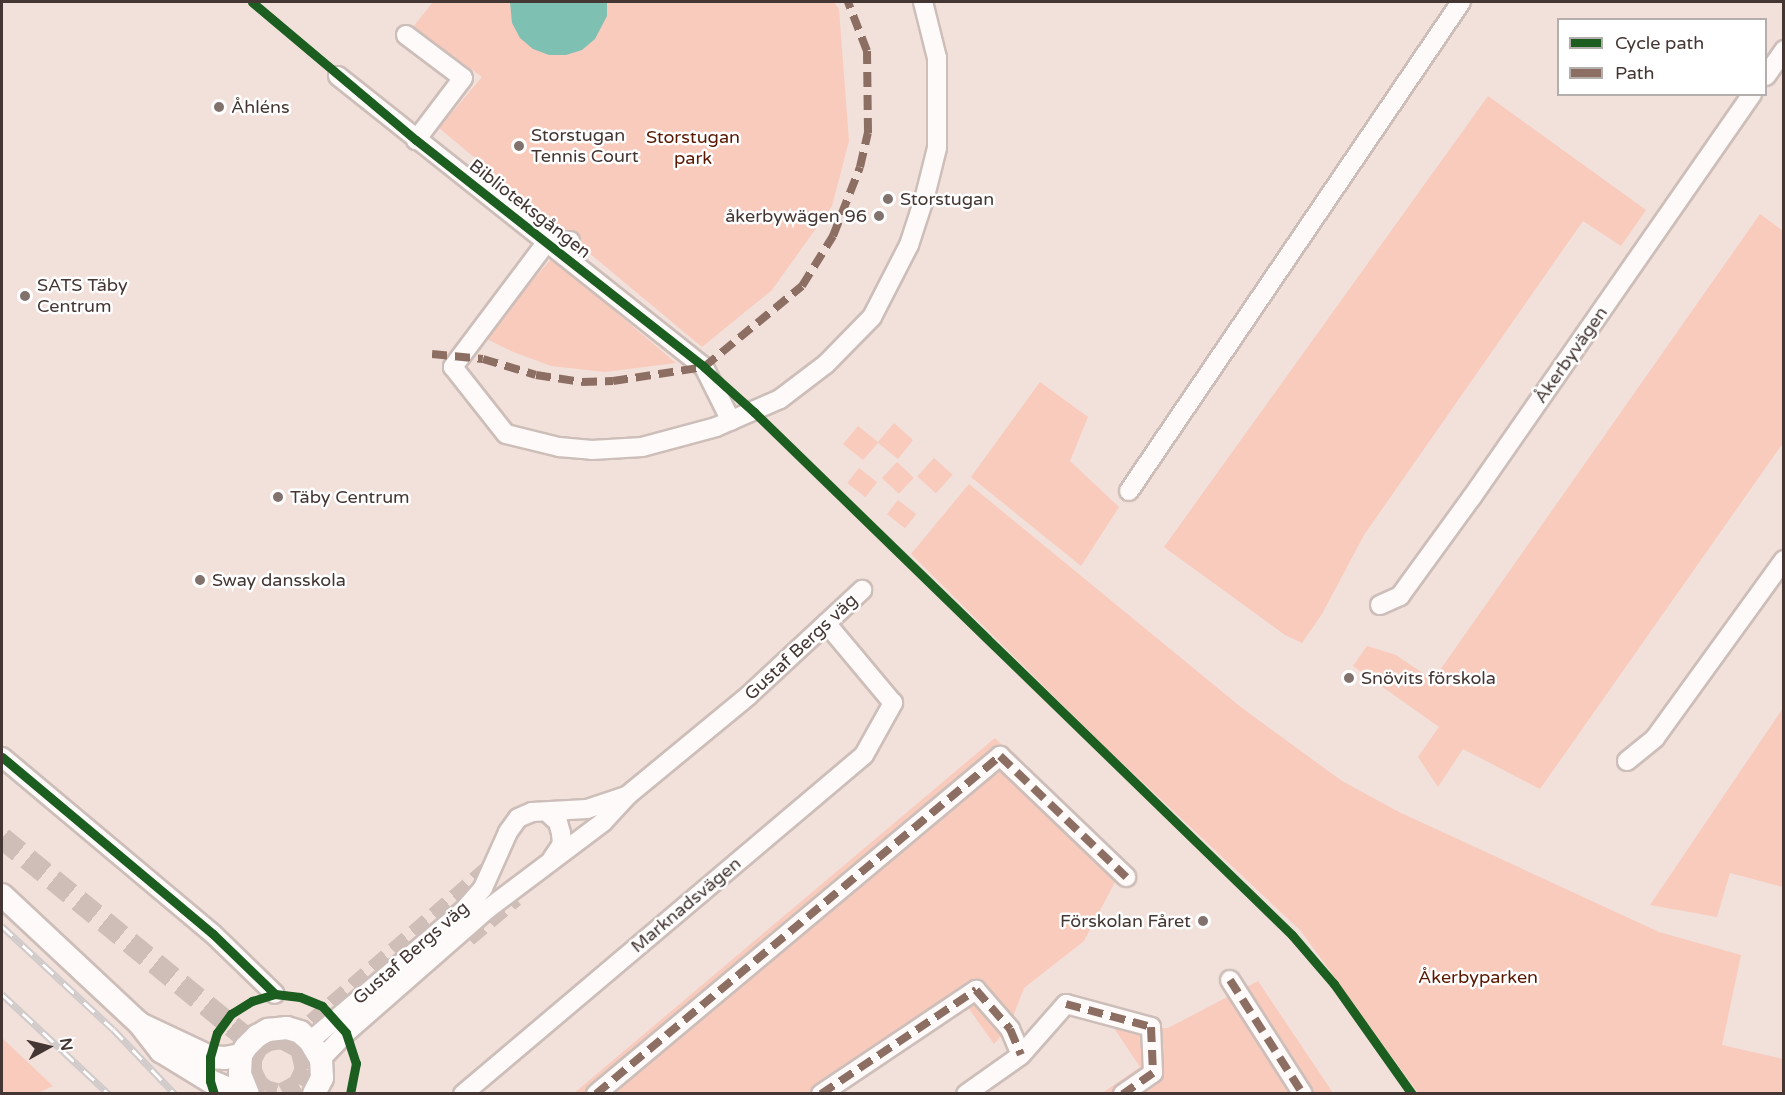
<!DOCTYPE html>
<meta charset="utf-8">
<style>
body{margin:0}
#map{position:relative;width:1785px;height:1095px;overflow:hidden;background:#f2e0da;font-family:"Varela Round",sans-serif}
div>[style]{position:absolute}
.green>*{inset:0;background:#f8cbbd;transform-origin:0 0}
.water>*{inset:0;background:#7ec0b1}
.minor-tunnel>*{height:18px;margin-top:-9px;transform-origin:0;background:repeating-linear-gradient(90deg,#cfbeb8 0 18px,transparent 0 27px)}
.tertiary-tunnel>*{height:22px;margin-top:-11px;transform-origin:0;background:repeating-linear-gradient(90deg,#cfbeb8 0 22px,transparent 0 33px)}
.roads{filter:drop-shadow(2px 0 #cdbeb9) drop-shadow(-2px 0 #cdbeb9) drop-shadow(0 2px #cdbeb9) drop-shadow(0 -2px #cdbeb9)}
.minor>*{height:18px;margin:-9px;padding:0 9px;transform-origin:9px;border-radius:9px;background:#fdfaf9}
.tertiary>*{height:22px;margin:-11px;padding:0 11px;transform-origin:11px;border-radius:11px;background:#fdfaf9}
.rail>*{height:7px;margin-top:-3.5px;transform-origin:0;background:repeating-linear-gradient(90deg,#fff 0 14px,#d0cbca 0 28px);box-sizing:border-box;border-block:2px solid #d0cbca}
.quiet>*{height:8px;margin-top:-4px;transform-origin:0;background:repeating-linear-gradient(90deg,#8d6e63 0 15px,transparent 0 23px)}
.cycleway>*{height:9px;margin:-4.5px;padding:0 4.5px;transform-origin:4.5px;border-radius:4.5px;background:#1b5e20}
.dots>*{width:16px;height:16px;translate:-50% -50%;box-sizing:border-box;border:3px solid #fff;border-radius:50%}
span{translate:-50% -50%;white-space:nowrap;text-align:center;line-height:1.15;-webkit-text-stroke:5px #fff;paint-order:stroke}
.poi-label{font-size:18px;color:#443632}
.left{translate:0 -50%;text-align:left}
.right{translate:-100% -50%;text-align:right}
.park-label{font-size:18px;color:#5a1702}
.street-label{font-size:18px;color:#443632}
.frame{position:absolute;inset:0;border:3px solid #443632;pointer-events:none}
.legend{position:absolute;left:1557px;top:18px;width:210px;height:78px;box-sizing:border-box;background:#fff;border:2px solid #b4afad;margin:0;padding:8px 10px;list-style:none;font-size:18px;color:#443632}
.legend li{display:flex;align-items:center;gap:12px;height:30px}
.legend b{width:30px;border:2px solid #b4afad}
.north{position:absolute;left:18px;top:1017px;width:60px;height:60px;-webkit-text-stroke:4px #fff;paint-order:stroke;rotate:82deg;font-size:16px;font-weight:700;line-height:24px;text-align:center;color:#443632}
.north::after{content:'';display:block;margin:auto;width:21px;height:27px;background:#443632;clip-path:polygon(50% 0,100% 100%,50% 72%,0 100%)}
</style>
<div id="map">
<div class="green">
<div style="clip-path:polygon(433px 2px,834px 2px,839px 9px,849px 141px,832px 206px,772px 290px,702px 347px,439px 128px,482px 77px,413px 27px)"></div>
<div style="clip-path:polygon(1488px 96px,1646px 210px,1621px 246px,1583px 221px,1364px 535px,1322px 614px,1302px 643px,1285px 635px,1164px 547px)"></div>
<div style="clip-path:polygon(1760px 214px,1783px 231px,1783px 443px,1540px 789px,1463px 749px,1438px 787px,1418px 757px,1439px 727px,1353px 666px,1367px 646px,1396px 655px,1433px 680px)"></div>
<div style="clip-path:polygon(552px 258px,676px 363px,605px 372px,551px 366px,511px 351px,483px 337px)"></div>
<div style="clip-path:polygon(1040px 382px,1088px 417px,1070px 461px,1119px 507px,1081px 566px,971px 477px)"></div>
<div style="clip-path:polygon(894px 423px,913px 440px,898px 459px,878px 443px,863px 460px,843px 444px,858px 426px,878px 442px)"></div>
<div style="left:934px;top:458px;width:25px;height:25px;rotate:42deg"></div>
<div style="left:897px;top:462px;width:23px;height:22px;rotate:43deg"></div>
<div style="left:859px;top:468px;width:23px;height:19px;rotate:38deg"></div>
<div style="clip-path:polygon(969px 484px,1242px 708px,1342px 781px,1399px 812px,1659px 932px,1741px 955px,1722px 1045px,1783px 1059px,1783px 1093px,1418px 1093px,1301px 931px,1103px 745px,911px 554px)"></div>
<div style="left:898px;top:500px;width:23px;height:18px;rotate:38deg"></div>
<div style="clip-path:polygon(1783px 708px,1783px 887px,1730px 873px,1717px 917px,1650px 905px)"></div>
<div style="clip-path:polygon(995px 738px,1124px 865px,1084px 941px,1024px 988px,1009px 1027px,994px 1044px,967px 1006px,837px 1093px,573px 1094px)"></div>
<div style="clip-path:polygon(1258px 981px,1333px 1093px,1101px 1094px,1140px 1067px,1114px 1028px,1168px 1028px)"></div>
<div style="clip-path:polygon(2px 1038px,53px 1086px,38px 1093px,2px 1093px)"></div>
</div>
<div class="water">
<div style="clip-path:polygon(510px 2px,607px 2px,607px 16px,595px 39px,582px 50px,566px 55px,549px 55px,533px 49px,520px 38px,512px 23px)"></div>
</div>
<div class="minor-tunnel">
<div style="left:468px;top:938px;width:62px;rotate:-40.4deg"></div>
<div style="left:292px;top:1040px;width:265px;rotate:-41deg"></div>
</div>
<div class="tertiary-tunnel">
<div style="left:2px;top:838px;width:330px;rotate:39.3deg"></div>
<div style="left:276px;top:1094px;width:11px;rotate:-165deg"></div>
<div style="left:265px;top:1091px;width:11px;rotate:-139deg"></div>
<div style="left:257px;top:1084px;width:14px;rotate:-115deg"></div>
<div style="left:251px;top:1071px;width:12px;rotate:-90deg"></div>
<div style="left:251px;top:1059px;width:13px;rotate:-63deg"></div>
<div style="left:257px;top:1047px;width:13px;rotate:-32deg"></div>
<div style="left:268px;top:1040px;width:14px;rotate:-8deg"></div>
<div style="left:282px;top:1038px;width:21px;rotate:28deg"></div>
<div style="left:301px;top:1048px;width:22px;rotate:77deg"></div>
<div style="left:306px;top:1069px;width:17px;rotate:114deg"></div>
<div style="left:299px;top:1085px;width:18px;rotate:151deg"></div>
</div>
<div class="roads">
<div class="minor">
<div style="left:406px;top:35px;width:71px;rotate:37deg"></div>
<div style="left:463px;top:78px;width:78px;rotate:127.2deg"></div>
<div style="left:338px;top:76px;width:468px;rotate:38.5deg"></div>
<div style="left:704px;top:367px;width:60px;rotate:63.4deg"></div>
<div style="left:1766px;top:76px;width:32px;rotate:-55deg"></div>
<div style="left:570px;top:241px;width:24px;rotate:175deg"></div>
<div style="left:546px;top:243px;width:155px;rotate:126.9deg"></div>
<div style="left:453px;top:367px;width:85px;rotate:51.7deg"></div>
<div style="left:506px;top:434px;width:55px;rotate:13.8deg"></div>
<div style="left:559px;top:447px;width:33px;rotate:5deg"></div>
<div style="left:592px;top:450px;width:50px;rotate:-3.4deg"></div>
<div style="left:642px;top:447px;width:77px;rotate:-15.1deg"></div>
<div style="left:716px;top:427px;width:70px;rotate:-23.6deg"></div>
<div style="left:780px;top:399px;width:58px;rotate:-37.3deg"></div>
<div style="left:826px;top:364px;width:66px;rotate:-45.6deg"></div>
<div style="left:872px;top:317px;width:81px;rotate:-62.8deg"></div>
<div style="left:909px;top:245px;width:52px;rotate:-71.9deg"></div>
<div style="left:925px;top:196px;width:49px;rotate:-76deg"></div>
<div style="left:937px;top:148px;width:90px;rotate:-90deg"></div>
<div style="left:937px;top:58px;width:58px;rotate:-104deg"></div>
<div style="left:1129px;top:491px;width:591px;rotate:-55.83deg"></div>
<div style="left:1380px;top:605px;width:22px;rotate:-24deg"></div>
<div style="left:1400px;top:596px;width:122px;rotate:-54deg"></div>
<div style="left:1472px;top:497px;width:491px;rotate:-55.2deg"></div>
<div style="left:2px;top:757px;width:275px;rotate:40deg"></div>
<div style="left:213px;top:934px;width:86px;rotate:44.1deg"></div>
<div style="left:1627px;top:761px;width:36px;rotate:-39deg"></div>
<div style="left:1655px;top:738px;width:220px;rotate:-54.1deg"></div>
<div style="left:548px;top:813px;width:13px;rotate:42deg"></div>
<div style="left:558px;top:822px;width:11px;rotate:75deg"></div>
<div style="left:561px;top:833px;width:11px;rotate:85deg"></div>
<div style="left:562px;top:844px;width:18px;rotate:124deg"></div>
<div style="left:1230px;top:980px;width:135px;rotate:57.4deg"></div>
<div style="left:310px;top:1041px;width:202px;rotate:-40.4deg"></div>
<div style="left:464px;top:910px;width:29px;rotate:-49deg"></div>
<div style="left:483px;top:888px;width:61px;rotate:-65.9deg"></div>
<div style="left:508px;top:832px;width:17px;rotate:-54deg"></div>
<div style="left:518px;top:818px;width:15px;rotate:-23deg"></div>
<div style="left:532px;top:812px;width:55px;rotate:-3.1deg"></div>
<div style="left:587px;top:809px;width:41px;rotate:-18.4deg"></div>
<div style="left:321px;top:1059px;width:36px;rotate:-46deg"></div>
<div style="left:346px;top:1033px;width:190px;rotate:-41.2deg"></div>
<div style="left:489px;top:908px;width:143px;rotate:-37deg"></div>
<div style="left:603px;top:822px;width:37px;rotate:-47deg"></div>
<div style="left:628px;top:795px;width:156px;rotate:-39.5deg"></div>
<div style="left:748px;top:696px;width:156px;rotate:-42.9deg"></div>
<div style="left:463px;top:1094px;width:525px;rotate:-40.21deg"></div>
<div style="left:864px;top:755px;width:60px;rotate:-60.9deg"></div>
<div style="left:893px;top:703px;width:104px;rotate:-129.9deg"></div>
<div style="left:596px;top:1094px;width:527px;rotate:-39.92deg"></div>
<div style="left:1000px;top:756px;width:175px;rotate:43.8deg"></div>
<div style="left:821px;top:1094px;width:187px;rotate:-33.9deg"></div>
<div style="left:976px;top:990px;width:52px;rotate:48.9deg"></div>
<div style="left:1010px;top:1029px;width:28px;rotate:67deg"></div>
<div style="left:966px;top:1094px;width:67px;rotate:-35.3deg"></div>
<div style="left:1021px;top:1055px;width:68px;rotate:-48.6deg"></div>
<div style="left:1066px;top:1004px;width:88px;rotate:15.1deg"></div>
<div style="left:1151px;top:1027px;width:46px;rotate:87.5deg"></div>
<div style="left:1153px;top:1073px;width:37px;rotate:145deg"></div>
</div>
<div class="tertiary">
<div style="left:2px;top:895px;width:187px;rotate:43.1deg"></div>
<div style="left:139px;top:1023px;width:36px;rotate:52deg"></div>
<div style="left:161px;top:1051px;width:57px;rotate:31.5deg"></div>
<div style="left:210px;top:1081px;width:33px;rotate:23deg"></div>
<div style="left:142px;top:1025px;width:75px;rotate:25.2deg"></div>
<div style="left:210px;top:1057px;width:15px;rotate:4deg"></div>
<div style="left:225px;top:1058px;width:16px;rotate:-11deg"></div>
<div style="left:248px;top:1094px;width:22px;rotate:-112deg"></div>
<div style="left:240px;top:1074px;width:19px;rotate:-87deg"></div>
<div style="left:241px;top:1055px;width:9px;rotate:-58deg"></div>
<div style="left:246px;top:1047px;width:16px;rotate:-45deg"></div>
<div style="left:257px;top:1036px;width:13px;rotate:-29deg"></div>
<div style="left:268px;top:1030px;width:19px;rotate:-6deg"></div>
<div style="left:287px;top:1028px;width:14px;rotate:17deg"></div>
<div style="left:300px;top:1032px;width:13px;rotate:42deg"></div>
<div style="left:310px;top:1041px;width:21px;rotate:59deg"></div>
<div style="left:321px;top:1059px;width:19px;rotate:87deg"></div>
<div style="left:322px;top:1078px;width:18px;rotate:117deg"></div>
</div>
</div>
<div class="rail">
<div style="left:2px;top:926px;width:151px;rotate:42.9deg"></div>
<div style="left:113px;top:1029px;width:90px;rotate:46.4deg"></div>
<div style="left:2px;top:994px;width:146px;rotate:43.1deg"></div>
</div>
<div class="quiet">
<div style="left:432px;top:354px;width:51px;rotate:5.6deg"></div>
<div style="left:483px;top:359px;width:55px;rotate:16.8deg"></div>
<div style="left:536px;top:375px;width:47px;rotate:8.7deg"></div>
<div style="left:582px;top:382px;width:31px;rotate:-2deg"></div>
<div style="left:613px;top:381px;width:92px;rotate:-8.7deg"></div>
<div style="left:704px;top:367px;width:127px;rotate:-39.6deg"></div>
<div style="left:802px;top:286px;width:59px;rotate:-58.2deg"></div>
<div style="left:833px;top:236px;width:74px;rotate:-68.6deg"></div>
<div style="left:860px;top:167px;width:35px;rotate:-77deg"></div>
<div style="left:868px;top:133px;width:82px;rotate:-90.7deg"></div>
<div style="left:867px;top:51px;width:53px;rotate:-111.2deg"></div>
<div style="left:1230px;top:980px;width:135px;rotate:57.4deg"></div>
<div style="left:1066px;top:1004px;width:88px;rotate:15.1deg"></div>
<div style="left:1151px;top:1027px;width:46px;rotate:87.5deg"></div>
<div style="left:1153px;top:1073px;width:37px;rotate:145deg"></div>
<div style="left:596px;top:1094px;width:527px;rotate:-39.92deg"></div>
<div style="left:1000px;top:756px;width:175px;rotate:43.8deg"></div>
<div style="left:821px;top:1094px;width:187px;rotate:-33.9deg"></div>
<div style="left:976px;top:990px;width:52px;rotate:48.9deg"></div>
<div style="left:1010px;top:1029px;width:28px;rotate:67deg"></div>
</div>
<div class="cycleway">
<div style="left:252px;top:2px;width:214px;rotate:40.1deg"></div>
<div style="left:416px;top:140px;width:367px;rotate:38.2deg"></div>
<div style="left:704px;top:367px;width:67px;rotate:42deg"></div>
<div style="left:754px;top:412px;width:750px;rotate:44.19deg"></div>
<div style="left:1292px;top:935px;width:65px;rotate:49.4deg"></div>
<div style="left:1334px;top:984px;width:135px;rotate:54.7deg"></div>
<div style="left:2px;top:757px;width:275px;rotate:40deg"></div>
<div style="left:213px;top:934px;width:86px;rotate:44.1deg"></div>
<div style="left:214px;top:1094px;width:14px;rotate:-107deg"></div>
<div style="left:210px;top:1081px;width:24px;rotate:-90deg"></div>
<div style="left:210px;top:1057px;width:25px;rotate:-74deg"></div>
<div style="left:217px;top:1033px;width:24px;rotate:-54deg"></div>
<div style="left:231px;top:1014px;width:25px;rotate:-32deg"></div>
<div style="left:252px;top:1001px;width:24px;rotate:-17deg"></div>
<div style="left:275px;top:994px;width:25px;rotate:7deg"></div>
<div style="left:300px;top:997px;width:24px;rotate:22deg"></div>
<div style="left:322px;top:1006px;width:36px;rotate:48deg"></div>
<div style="left:346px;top:1033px;width:32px;rotate:72deg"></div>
<div style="left:356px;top:1063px;width:32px;rotate:101deg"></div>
</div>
<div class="dots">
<div style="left:219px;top:107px;background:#81726d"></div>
<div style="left:519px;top:146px;background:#81726d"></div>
<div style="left:888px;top:199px;background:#81726d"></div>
<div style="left:879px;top:216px;background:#81726d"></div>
<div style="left:25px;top:296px;background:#81726d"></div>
<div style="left:278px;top:497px;background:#81726d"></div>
<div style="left:200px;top:580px;background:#81726d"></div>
<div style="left:1349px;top:678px;background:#81726d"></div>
<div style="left:1203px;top:921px;background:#81726d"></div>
</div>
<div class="poi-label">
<span class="left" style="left:231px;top:107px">Åhléns</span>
<span class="left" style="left:531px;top:146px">Storstugan<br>Tennis Court</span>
<span class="left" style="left:900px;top:199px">Storstugan</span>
<span class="right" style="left:867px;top:216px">åkerbywägen 96</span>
<span class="left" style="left:37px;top:296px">SATS Täby<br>Centrum</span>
<span class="left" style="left:290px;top:497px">Täby Centrum</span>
<span class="left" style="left:212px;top:580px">Sway dansskola</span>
<span class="left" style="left:1361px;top:678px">Snövits förskola</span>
<span class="right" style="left:1191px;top:921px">Förskolan Fåret</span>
</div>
<div class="park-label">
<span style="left:693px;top:148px">Storstugan<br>park</span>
<span style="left:1478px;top:977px">Åkerbyparken</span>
</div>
<div class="street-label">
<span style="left:530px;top:209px;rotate:38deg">Biblioteksgången</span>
<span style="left:1571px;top:355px;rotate:-55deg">Åkerbyvägen</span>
<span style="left:801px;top:647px;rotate:-43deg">Gustaf Bergs väg</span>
<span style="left:686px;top:905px;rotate:-40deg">Marknadsvägen</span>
<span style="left:411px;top:953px;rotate:-41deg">Gustaf Bergs väg</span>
</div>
<div class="frame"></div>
<ul class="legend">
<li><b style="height:8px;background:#1b5e20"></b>Cycle path</li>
<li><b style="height:8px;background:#8d6e63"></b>Path</li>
</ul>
<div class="north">N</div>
</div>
